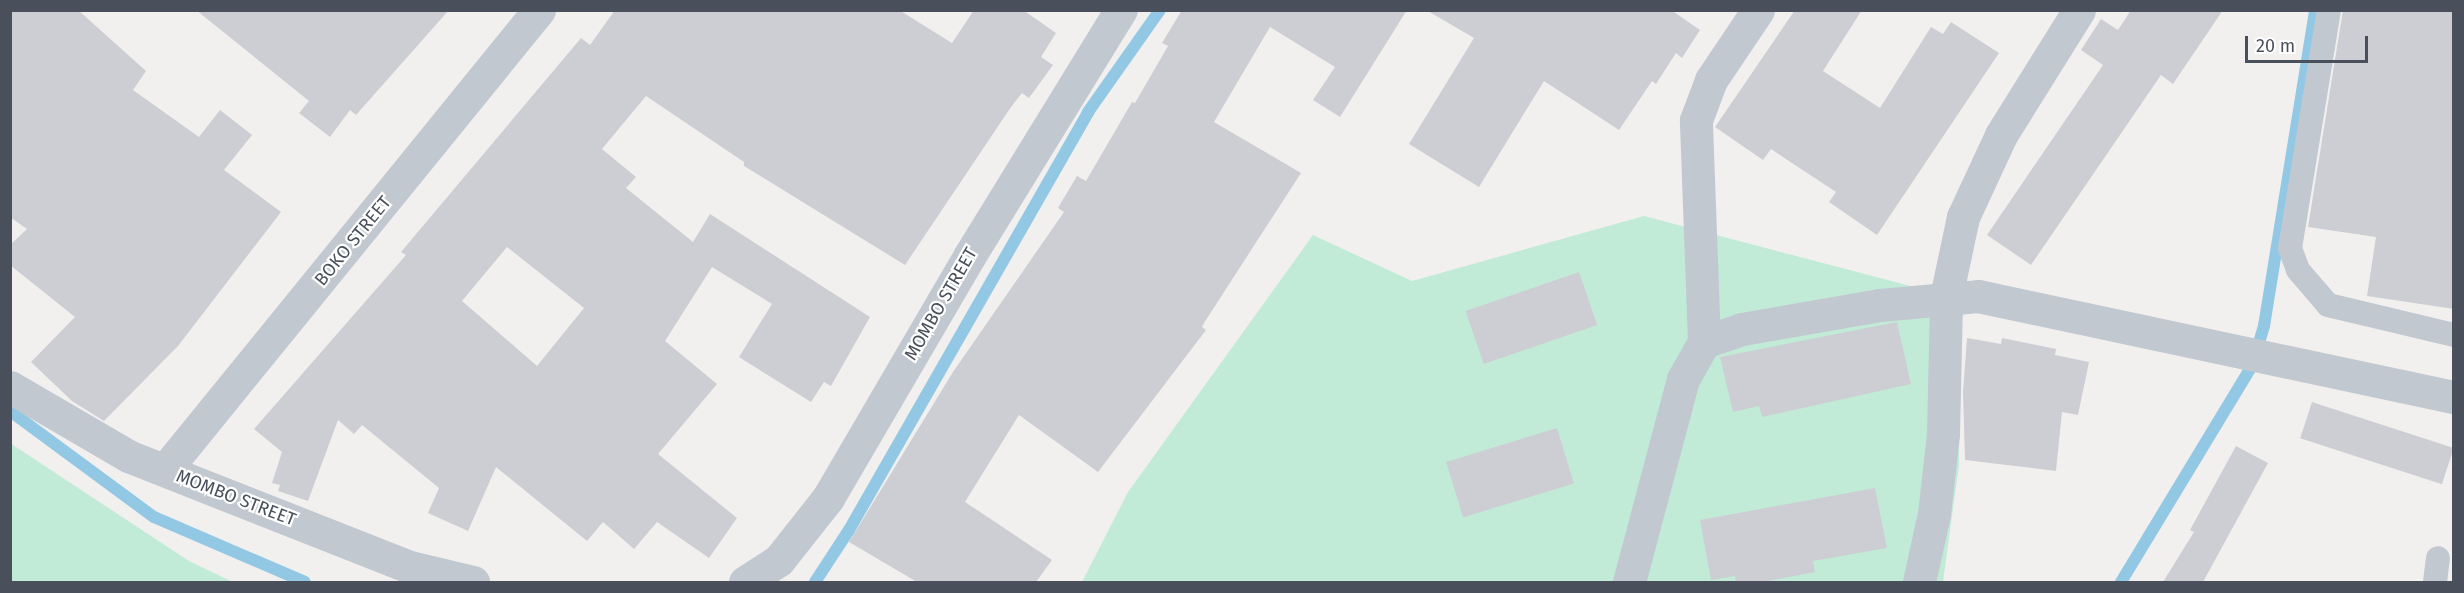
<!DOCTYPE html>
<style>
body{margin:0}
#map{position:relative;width:2464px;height:593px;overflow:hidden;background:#f2f0ef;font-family:"Fira Sans",sans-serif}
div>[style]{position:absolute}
.green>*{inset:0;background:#c2ebd7}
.stream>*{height:12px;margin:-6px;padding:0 6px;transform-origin:6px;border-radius:6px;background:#93c8e4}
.building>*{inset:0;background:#cdced3;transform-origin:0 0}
.service>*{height:24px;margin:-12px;padding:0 12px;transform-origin:12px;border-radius:12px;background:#c1c8d0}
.minor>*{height:33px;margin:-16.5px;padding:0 16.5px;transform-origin:16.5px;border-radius:16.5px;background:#c1c8d0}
span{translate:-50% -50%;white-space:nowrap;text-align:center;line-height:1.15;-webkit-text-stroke:4.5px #fff;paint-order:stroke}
.street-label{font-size:18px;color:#49505b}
.frame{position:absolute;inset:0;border:12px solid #49505b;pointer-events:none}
.scale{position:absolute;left:2245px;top:36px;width:123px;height:27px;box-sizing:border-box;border:3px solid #49505b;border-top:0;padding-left:8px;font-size:18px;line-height:21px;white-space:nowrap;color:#49505b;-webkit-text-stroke:4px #fff;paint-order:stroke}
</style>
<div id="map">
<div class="green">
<div style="clip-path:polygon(1644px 216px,1960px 299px,1959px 465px,1943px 582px,1082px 582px,1128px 492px,1313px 235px,1412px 281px)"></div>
<div style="clip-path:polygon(10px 443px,189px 561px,233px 582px,11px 582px)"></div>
</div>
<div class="stream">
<div style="left:10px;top:411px;width:179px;rotate:36.4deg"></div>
<div style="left:154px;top:517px;width:164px;rotate:23.3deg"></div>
<div style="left:815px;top:582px;width:62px;rotate:-56.8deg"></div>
<div style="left:849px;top:530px;width:482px;rotate:-60.2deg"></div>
<div style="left:1088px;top:112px;width:125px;rotate:-54.8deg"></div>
<div style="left:2121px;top:582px;width:253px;rotate:-58.8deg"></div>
<div style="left:2252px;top:366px;width:42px;rotate:-73.3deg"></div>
<div style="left:2264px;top:326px;width:320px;rotate:-80.8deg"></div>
</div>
<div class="building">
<div style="clip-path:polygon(10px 10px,78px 10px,146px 71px,133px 90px,199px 137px,220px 110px,252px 135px,224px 170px,281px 212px,178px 346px,104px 421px,72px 401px,31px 362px,75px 317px,10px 265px,10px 245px,27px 229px,10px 217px)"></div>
<div style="clip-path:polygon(196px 10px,449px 10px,356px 115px,350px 110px,330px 137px,299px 113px,309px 101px)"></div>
<div style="clip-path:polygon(evenodd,615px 10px,899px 10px,952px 43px,974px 10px,1023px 10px,1056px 33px,1041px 57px,1053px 65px,1029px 98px,1022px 93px,1011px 107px,905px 265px,744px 166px,744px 162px,646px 96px,602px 149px,636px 177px,626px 188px,693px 242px,710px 214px,870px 317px,831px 386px,824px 382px,811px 402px,739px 357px,772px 304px,712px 267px,665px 341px,717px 384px,658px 454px,737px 518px,709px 558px,657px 522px,634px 549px,603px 522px,587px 541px,496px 467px,468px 531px,428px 513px,439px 488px,362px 425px,354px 434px,338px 420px,308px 501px,278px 491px,280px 485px,272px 483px,282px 452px,254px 429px,406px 255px,401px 252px,581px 38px,590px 45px,615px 10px,507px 247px,584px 308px,537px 366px,462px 301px,507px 247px)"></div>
<div style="clip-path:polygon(1182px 10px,1407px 10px,1340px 117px,1313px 100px,1335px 67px,1270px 27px,1214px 122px,1301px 173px,1204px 323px,1202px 327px,1206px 330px,1098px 472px,1019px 415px,965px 502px,1052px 560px,1036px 582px,917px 582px,849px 542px,953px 372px,1064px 212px,1058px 208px,1077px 176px,1086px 181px,1132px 102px,1135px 103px,1168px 46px,1162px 43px)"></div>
<div style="clip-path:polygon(1426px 10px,1671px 10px,1700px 30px,1682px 58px,1676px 53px,1656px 84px,1652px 81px,1619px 130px,1544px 81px,1479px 187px,1409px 144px,1474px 38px)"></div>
<div style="clip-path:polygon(1795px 10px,1862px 10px,1823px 71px,1880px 108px,1931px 27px,1943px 34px,1951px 22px,1999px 53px,1877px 235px,1829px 202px,1836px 192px,1771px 149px,1763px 160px,1715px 127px)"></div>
<div style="clip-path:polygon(2131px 10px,2223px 10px,2173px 84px,2161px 75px,2031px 265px,1987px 235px,2103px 65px,2081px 50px,2101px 19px,2118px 30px)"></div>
<div style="clip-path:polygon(2343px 10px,2454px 10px,2454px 309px,2367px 296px,2376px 237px,2308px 227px)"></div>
<div style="left:1579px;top:272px;width:56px;height:120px;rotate:71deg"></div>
<div style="clip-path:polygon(1897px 322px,1911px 384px,1762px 417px,1759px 406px,1733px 412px,1720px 357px)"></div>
<div style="clip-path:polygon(1967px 338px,2001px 344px,2002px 338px,2056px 349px,2055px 355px,2089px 362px,2078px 415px,2062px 412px,2056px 471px,1965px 460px,1963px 392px)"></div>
<div style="left:2312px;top:402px;width:149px;height:38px;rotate:18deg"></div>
<div style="left:1557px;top:428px;width:58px;height:116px;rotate:73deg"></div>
<div style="clip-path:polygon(2236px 446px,2268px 463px,2203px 582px,2163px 582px,2194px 532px,2190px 530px)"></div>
<div style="clip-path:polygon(1875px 488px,1887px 548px,1813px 561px,1815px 572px,1764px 582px,1736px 582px,1735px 576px,1711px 580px,1700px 520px)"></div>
</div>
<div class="service">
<div style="left:2329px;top:10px;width:241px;rotate:99.3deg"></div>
<div style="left:2290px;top:248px;width:23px;rotate:70deg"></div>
<div style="left:2298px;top:270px;width:46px;rotate:49.4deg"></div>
<div style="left:2328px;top:305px;width:130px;rotate:13.4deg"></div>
<div style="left:2435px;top:582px;width:24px;rotate:-83deg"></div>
</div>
<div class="minor">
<div style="left:1704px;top:342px;width:222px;rotate:-92.1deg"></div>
<div style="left:1696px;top:120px;width:43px;rotate:-69.4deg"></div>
<div style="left:1711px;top:80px;width:84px;rotate:-56.1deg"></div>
<div style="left:10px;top:387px;width:137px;rotate:30.3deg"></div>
<div style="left:128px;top:456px;width:303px;rotate:21.5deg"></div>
<div style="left:410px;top:567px;width:65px;rotate:13.4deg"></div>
<div style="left:165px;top:470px;width:593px;rotate:-50.89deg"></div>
<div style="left:745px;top:582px;width:40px;rotate:-32.9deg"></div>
<div style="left:779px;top:560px;width:79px;rotate:-51.7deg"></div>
<div style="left:828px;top:498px;width:281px;rotate:-59.7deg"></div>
<div style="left:970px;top:255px;width:288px;rotate:-58.4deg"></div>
<div style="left:1629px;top:582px;width:210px;rotate:-75.1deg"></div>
<div style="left:1683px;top:379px;width:43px;rotate:-60.4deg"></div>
<div style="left:1704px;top:342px;width:40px;rotate:-18.9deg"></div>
<div style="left:1742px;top:329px;width:140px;rotate:-9.9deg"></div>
<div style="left:1880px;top:305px;width:98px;rotate:-5.2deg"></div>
<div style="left:1978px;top:296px;width:487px;rotate:12deg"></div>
<div style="left:1919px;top:582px;width:70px;rotate:-77.6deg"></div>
<div style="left:1934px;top:514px;width:81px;rotate:-83.6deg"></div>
<div style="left:1943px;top:434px;width:137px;rotate:-88.7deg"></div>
<div style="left:1946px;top:297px;width:82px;rotate:-78deg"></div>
<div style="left:1963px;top:217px;width:90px;rotate:-65.1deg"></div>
<div style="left:2001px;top:135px;width:147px;rotate:-58deg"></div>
</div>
<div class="street-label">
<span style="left:353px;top:241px;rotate:-51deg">BOKO STREET</span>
<span style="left:941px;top:304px;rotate:-60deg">MOMBO STREET</span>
<span style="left:236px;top:498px;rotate:21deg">MOMBO STREET</span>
</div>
<div class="frame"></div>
<div class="scale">20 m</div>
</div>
